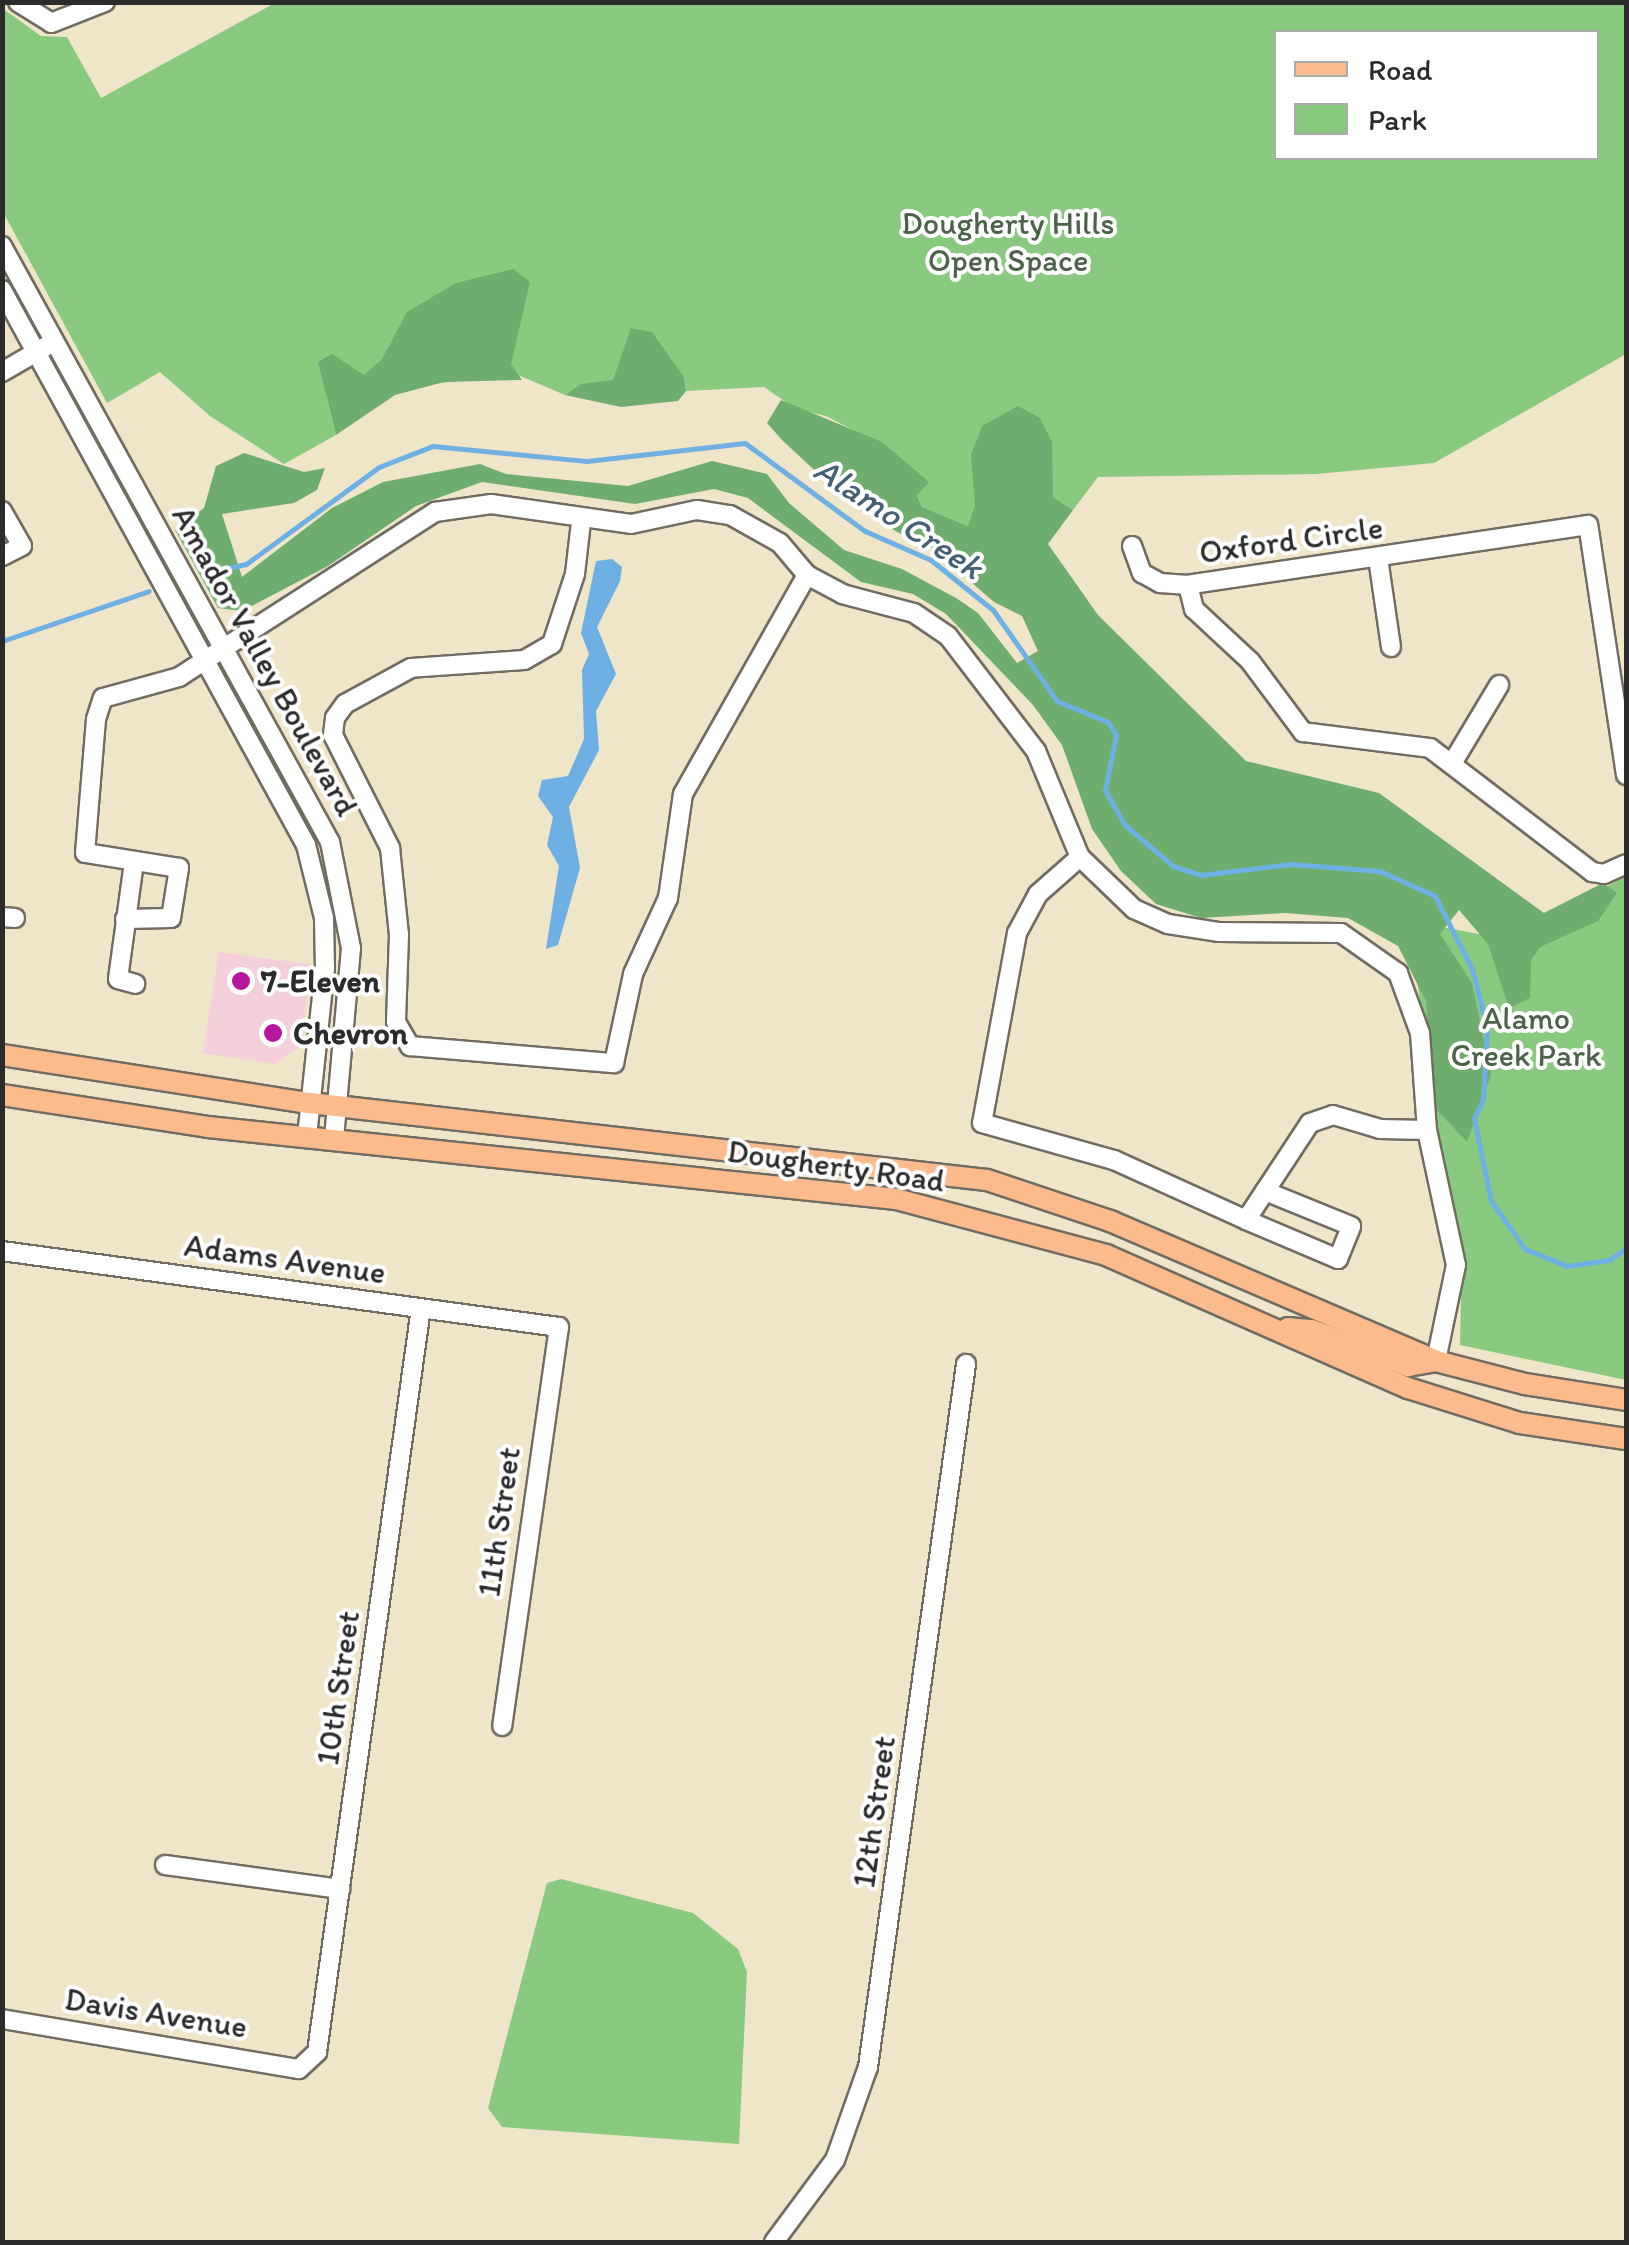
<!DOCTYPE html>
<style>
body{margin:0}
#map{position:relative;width:1629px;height:2245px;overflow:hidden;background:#efe5c9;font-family:Itim,sans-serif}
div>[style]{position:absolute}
.built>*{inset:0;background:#f5cfd9}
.green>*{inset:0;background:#8ac980}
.forest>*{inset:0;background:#6fad6e}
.water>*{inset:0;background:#6eb0e3}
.stream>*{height:5px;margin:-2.5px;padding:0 2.5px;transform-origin:2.5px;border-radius:2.5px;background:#6eb0e3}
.roads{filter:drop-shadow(2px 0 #706c62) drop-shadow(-2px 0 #706c62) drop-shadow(0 2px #706c62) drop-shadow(0 -2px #706c62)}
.minor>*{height:18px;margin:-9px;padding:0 9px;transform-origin:9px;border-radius:9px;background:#fff}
.major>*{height:20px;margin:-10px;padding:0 10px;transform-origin:10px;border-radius:10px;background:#fbbb8c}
.dots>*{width:28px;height:28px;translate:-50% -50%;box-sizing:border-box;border:5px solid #fff;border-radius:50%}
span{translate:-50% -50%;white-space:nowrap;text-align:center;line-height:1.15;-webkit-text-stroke:8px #fff;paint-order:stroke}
.park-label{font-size:32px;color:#4c6249}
.street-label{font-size:32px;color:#2b2b2b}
.poi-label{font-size:32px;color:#2b2b2b;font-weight:700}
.left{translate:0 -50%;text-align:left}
.water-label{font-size:35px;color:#466075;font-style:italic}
.frame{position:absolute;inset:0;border:5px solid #2b2b2b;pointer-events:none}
.legend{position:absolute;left:1274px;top:30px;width:325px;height:130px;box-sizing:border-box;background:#fff;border:2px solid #aaa;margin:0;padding:12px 18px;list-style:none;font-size:30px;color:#2b2b2b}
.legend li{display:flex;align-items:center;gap:20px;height:50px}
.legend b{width:50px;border:2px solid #aaa}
</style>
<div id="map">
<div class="built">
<div style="clip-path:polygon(219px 952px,309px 964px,303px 1044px,275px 1064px,203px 1053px)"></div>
</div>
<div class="green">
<div style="clip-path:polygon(evenodd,275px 3px,1626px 3px,1626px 354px,1434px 463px,1316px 474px,1098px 477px,1073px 510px,1053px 497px,968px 526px,922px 507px,917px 496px,924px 488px,855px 431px,826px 416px,796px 409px,764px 387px,686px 391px,684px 377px,623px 364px,613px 381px,581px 385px,565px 395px,518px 375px,326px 395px,336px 435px,284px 464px,210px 416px,160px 372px,107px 403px,3px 212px,2px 8px,41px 36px,67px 37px,101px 98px,275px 3px,1276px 32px,1596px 32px,1596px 158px,1276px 158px,1276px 32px)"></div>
<div style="clip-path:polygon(1626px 876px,1626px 1380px,1460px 1345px,1462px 1244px,1436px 1133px,1410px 921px,1511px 940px)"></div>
<div style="clip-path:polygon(561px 1879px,693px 1913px,738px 1949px,747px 1972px,739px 2144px,502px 2127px,488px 2108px,547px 1883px)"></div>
</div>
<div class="forest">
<div style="clip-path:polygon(513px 269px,530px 282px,511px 364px,522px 380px,444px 382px,395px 395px,336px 435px,318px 362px,332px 354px,364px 375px,382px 359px,407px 312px,456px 283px)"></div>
<div style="clip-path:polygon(631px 328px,652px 332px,684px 377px,686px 391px,678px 401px,621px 407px,565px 395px,581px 384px,613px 380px)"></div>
<div style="clip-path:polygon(781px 400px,882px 442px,929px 482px,917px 496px,922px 507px,968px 526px,975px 505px,971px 455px,982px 426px,1018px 406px,1040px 418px,1052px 442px,1053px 497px,1073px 510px,1048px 544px,1098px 615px,1246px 761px,1379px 793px,1544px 913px,1603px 883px,1617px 893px,1598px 921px,1540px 947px,1531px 960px,1530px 998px,1509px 1008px,1488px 944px,1459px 910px,1440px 934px,1472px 983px,1491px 1075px,1467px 1142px,1435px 1108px,1426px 1001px,1398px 946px,1348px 918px,1285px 913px,1201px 918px,1156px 904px,1121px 871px,1092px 829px,1062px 745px,1033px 705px,946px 614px,913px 594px,861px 582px,748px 498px,714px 489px,635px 504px,482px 482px,416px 506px,328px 566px,242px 611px,218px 608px,175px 530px,204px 508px,216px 466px,244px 453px,304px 472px,325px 468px,317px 490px,294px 503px,222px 514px,242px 577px,332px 508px,383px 482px,480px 464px,506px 474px,628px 486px,712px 461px,767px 474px,789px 503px,844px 550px,902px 569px,956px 598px,978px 613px,1017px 663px,1038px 651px,1022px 616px,994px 602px,928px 545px,897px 532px,838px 492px,783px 441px,767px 423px)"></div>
</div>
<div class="water">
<div style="clip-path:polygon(612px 559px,622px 567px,620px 581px,597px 627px,616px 674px,596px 711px,599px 750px,569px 807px,580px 868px,558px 945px,546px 949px,559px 866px,547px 845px,553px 817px,538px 796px,542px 780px,568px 776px,584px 739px,582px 670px,589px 654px,581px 633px,596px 561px)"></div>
</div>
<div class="stream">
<div style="left:206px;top:573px;width:41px;rotate:-12.7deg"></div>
<div style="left:246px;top:564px;width:165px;rotate:-36.1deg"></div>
<div style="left:379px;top:467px;width:58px;rotate:-21.3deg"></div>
<div style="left:433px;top:446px;width:155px;rotate:5.6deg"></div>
<div style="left:587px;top:461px;width:159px;rotate:-6.5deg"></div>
<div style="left:745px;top:443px;width:149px;rotate:36.3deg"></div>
<div style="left:865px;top:531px;width:72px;rotate:23.7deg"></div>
<div style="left:931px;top:560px;width:80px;rotate:38.9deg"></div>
<div style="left:993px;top:610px;width:111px;rotate:54.9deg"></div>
<div style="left:1057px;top:701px;width:55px;rotate:22.4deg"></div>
<div style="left:1108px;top:722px;width:15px;rotate:58deg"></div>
<div style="left:1116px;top:735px;width:56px;rotate:101.3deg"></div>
<div style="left:1105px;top:790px;width:40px;rotate:60.3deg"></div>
<div style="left:1125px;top:825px;width:63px;rotate:40.5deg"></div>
<div style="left:1173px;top:866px;width:29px;rotate:18deg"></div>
<div style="left:1201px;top:875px;width:90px;rotate:-7deg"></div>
<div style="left:1290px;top:864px;width:90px;rotate:4.4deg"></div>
<div style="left:1380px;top:871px;width:60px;rotate:24.4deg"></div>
<div style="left:1435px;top:896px;width:82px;rotate:63.1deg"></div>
<div style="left:1472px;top:969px;width:60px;rotate:75.5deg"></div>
<div style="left:1487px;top:1027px;width:72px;rotate:93.2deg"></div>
<div style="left:1483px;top:1099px;width:22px;rotate:114deg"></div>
<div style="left:1474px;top:1119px;width:84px;rotate:78.3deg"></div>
<div style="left:1491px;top:1201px;width:59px;rotate:54.7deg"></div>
<div style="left:1525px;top:1249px;width:45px;rotate:22deg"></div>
<div style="left:1567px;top:1266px;width:42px;rotate:-8.1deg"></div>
<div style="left:1609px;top:1260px;width:21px;rotate:-35deg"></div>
<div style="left:2px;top:641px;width:155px;rotate:-18.8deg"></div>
</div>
<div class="roads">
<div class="minor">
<div style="left:18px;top:2px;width:39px;rotate:32deg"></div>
<div style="left:51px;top:23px;width:58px;rotate:-21.3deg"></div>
<div style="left:2px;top:246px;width:680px;rotate:61.17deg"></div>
<div style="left:330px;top:842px;width:108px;rotate:78.8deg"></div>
<div style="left:351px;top:948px;width:193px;rotate:95.1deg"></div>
<div style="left:2px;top:290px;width:633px;rotate:61.29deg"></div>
<div style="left:306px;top:845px;width:75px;rotate:76.1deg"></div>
<div style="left:324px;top:918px;width:50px;rotate:88.9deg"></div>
<div style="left:325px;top:968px;width:169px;rotate:96.1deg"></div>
<div style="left:2px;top:372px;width:50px;rotate:-30.2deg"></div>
<div style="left:2px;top:511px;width:40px;rotate:60.3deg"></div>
<div style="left:22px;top:546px;width:22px;rotate:153deg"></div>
<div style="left:581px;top:522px;width:52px;rotate:96.6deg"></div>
<div style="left:575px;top:574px;width:74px;rotate:108.2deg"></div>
<div style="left:552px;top:644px;width:32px;rotate:150deg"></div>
<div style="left:524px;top:660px;width:113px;rotate:176deg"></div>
<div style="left:411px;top:668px;width:75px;rotate:151.4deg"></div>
<div style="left:345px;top:704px;width:17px;rotate:126deg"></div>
<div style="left:335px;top:718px;width:17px;rotate:97deg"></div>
<div style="left:333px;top:735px;width:127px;rotate:63.2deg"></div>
<div style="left:390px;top:848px;width:87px;rotate:84.1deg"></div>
<div style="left:399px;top:935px;width:87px;rotate:92deg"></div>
<div style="left:396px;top:1022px;width:28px;rotate:60deg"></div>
<div style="left:410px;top:1046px;width:205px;rotate:4.8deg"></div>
<div style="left:614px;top:1063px;width:91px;rotate:-77.9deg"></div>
<div style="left:633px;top:974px;width:84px;rotate:-65.3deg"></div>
<div style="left:668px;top:898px;width:105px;rotate:-81.8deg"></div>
<div style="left:683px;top:794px;width:252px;rotate:-60.5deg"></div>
<div style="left:1132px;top:546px;width:29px;rotate:70deg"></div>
<div style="left:1142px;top:573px;width:21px;rotate:29deg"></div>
<div style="left:1160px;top:583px;width:28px;rotate:4deg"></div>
<div style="left:1378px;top:558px;width:90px;rotate:81.7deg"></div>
<div style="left:1453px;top:762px;width:90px;rotate:-59.1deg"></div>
<div style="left:1626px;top:775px;width:253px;rotate:-98.6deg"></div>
<div style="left:1588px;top:525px;width:404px;rotate:171.5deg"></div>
<div style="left:1188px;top:585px;width:25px;rotate:76deg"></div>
<div style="left:1194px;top:609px;width:76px;rotate:42.9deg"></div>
<div style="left:1250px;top:661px;width:89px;rotate:53.3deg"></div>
<div style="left:1303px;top:732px;width:128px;rotate:7.2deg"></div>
<div style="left:1430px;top:748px;width:204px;rotate:37.4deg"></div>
<div style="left:1592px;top:872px;width:12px;rotate:9deg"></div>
<div style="left:1604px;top:874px;width:24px;rotate:-24deg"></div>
<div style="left:1080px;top:857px;width:56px;rotate:138.6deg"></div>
<div style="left:1038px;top:894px;width:44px;rotate:118.3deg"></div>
<div style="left:1017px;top:933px;width:193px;rotate:100.4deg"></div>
<div style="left:982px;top:1123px;width:137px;rotate:15.7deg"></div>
<div style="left:1114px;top:1160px;width:145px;rotate:24.4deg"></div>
<div style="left:1246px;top:1220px;width:116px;rotate:-56.6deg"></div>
<div style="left:1310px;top:1123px;width:24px;rotate:-19deg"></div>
<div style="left:1333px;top:1115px;width:49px;rotate:16.6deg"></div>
<div style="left:1380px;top:1129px;width:47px;rotate:1.2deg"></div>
<div style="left:134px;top:862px;width:118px;rotate:97.8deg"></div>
<div style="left:118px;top:979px;width:18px;rotate:16deg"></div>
<div style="left:2px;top:917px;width:13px;rotate:4deg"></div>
<div style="left:125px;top:919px;width:46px;rotate:-1.2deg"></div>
<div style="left:171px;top:918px;width:51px;rotate:-80.9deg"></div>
<div style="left:179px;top:868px;width:95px;rotate:-170.9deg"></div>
<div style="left:85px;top:853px;width:134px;rotate:-85.3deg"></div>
<div style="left:96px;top:719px;width:22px;rotate:-72deg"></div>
<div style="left:103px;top:698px;width:79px;rotate:-15.4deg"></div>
<div style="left:179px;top:677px;width:305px;rotate:-32.8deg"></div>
<div style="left:435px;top:512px;width:57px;rotate:-8.1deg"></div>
<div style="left:491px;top:504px;width:141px;rotate:8.1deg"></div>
<div style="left:631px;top:524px;width:67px;rotate:-12deg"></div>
<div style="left:697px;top:510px;width:33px;rotate:9deg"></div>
<div style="left:730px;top:515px;width:57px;rotate:29.2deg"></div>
<div style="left:780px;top:543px;width:42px;rotate:49.8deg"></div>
<div style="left:807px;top:575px;width:40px;rotate:28deg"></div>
<div style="left:842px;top:594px;width:74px;rotate:14.8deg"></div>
<div style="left:914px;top:613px;width:41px;rotate:34.1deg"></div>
<div style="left:948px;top:636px;width:145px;rotate:52.6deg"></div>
<div style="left:1036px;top:751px;width:115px;rotate:67.5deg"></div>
<div style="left:1080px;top:857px;width:75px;rotate:43.9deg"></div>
<div style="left:1134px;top:909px;width:37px;rotate:24deg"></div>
<div style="left:1168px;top:924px;width:52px;rotate:8.9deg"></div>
<div style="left:1219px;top:932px;width:122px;rotate:0.5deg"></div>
<div style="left:1341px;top:933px;width:70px;rotate:35.1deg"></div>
<div style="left:1398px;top:973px;width:64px;rotate:69.9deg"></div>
<div style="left:1420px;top:1033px;width:97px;rotate:85.9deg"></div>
<div style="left:1427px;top:1130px;width:138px;rotate:77.9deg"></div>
<div style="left:1456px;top:1265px;width:98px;rotate:101.8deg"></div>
<div style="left:1246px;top:1220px;width:100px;rotate:23deg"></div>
<div style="left:1338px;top:1259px;width:35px;rotate:-68deg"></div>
<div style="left:1351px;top:1226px;width:93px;rotate:-157.9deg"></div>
<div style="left:2px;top:1251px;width:562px;rotate:7.77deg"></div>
<div style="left:559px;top:1327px;width:403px;rotate:98.1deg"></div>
<div style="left:165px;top:1865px;width:177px;rotate:7.8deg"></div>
<div style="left:2px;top:2019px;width:301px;rotate:9.6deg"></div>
<div style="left:299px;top:2069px;width:25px;rotate:-43deg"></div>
<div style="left:317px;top:2052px;width:751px;rotate:-82.04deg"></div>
<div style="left:774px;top:2242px;width:102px;rotate:-53.4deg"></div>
<div style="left:835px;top:2160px;width:99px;rotate:-70.5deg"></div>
<div style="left:868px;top:2067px;width:710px;rotate:-82.06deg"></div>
</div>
<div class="major">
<div style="left:2px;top:1055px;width:312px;rotate:8.9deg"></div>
<div style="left:310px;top:1103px;width:681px;rotate:6.49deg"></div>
<div style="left:987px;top:1180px;width:130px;rotate:18.4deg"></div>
<div style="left:1110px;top:1221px;width:355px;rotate:23.2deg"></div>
<div style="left:1436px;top:1361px;width:92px;rotate:14.5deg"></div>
<div style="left:1525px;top:1384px;width:102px;rotate:9deg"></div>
<div style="left:2px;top:1095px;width:208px;rotate:8.8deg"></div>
<div style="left:208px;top:1127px;width:692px;rotate:5.97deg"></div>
<div style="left:896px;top:1199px;width:217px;rotate:14.9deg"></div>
<div style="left:1106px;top:1255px;width:330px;rotate:23.8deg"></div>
<div style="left:1408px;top:1388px;width:117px;rotate:17.4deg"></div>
<div style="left:1520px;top:1423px;width:107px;rotate:8.6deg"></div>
<div style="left:1288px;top:1328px;width:24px;rotate:5deg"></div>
<div style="left:1312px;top:1330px;width:103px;rotate:20.6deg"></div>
<div style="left:1408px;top:1366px;width:28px;rotate:-10deg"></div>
</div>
</div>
<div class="dots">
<div style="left:241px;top:981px;background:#b5179e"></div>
<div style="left:273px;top:1033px;background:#b5179e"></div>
</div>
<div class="park-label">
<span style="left:1008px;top:242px">Dougherty Hills<br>Open Space</span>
<span style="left:1526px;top:1037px">Alamo<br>Creek Park</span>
</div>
<div class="street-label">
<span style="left:1291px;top:540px;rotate:-8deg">Oxford Circle</span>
<span style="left:265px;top:661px;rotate:61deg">Amador Valley Boulevard</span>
<span style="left:836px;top:1166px;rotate:8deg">Dougherty Road</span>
<span style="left:285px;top:1259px;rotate:8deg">Adams Avenue</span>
<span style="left:499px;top:1522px;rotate:-82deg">11th Street</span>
<span style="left:338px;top:1688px;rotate:-82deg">10th Street</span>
<span style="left:874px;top:1812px;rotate:-82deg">12th Street</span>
<span style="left:156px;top:2013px;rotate:9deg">Davis Avenue</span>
</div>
<div class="poi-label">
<span class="left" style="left:261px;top:981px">7-Eleven</span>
<span class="left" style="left:293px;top:1033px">Chevron</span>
</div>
<div class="water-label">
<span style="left:899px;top:518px;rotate:33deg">Alamo Creek</span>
</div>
<div class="frame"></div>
<ul class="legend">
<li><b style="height:12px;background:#fbbb8c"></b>Road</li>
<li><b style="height:28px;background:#8ac980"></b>Park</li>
</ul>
</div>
